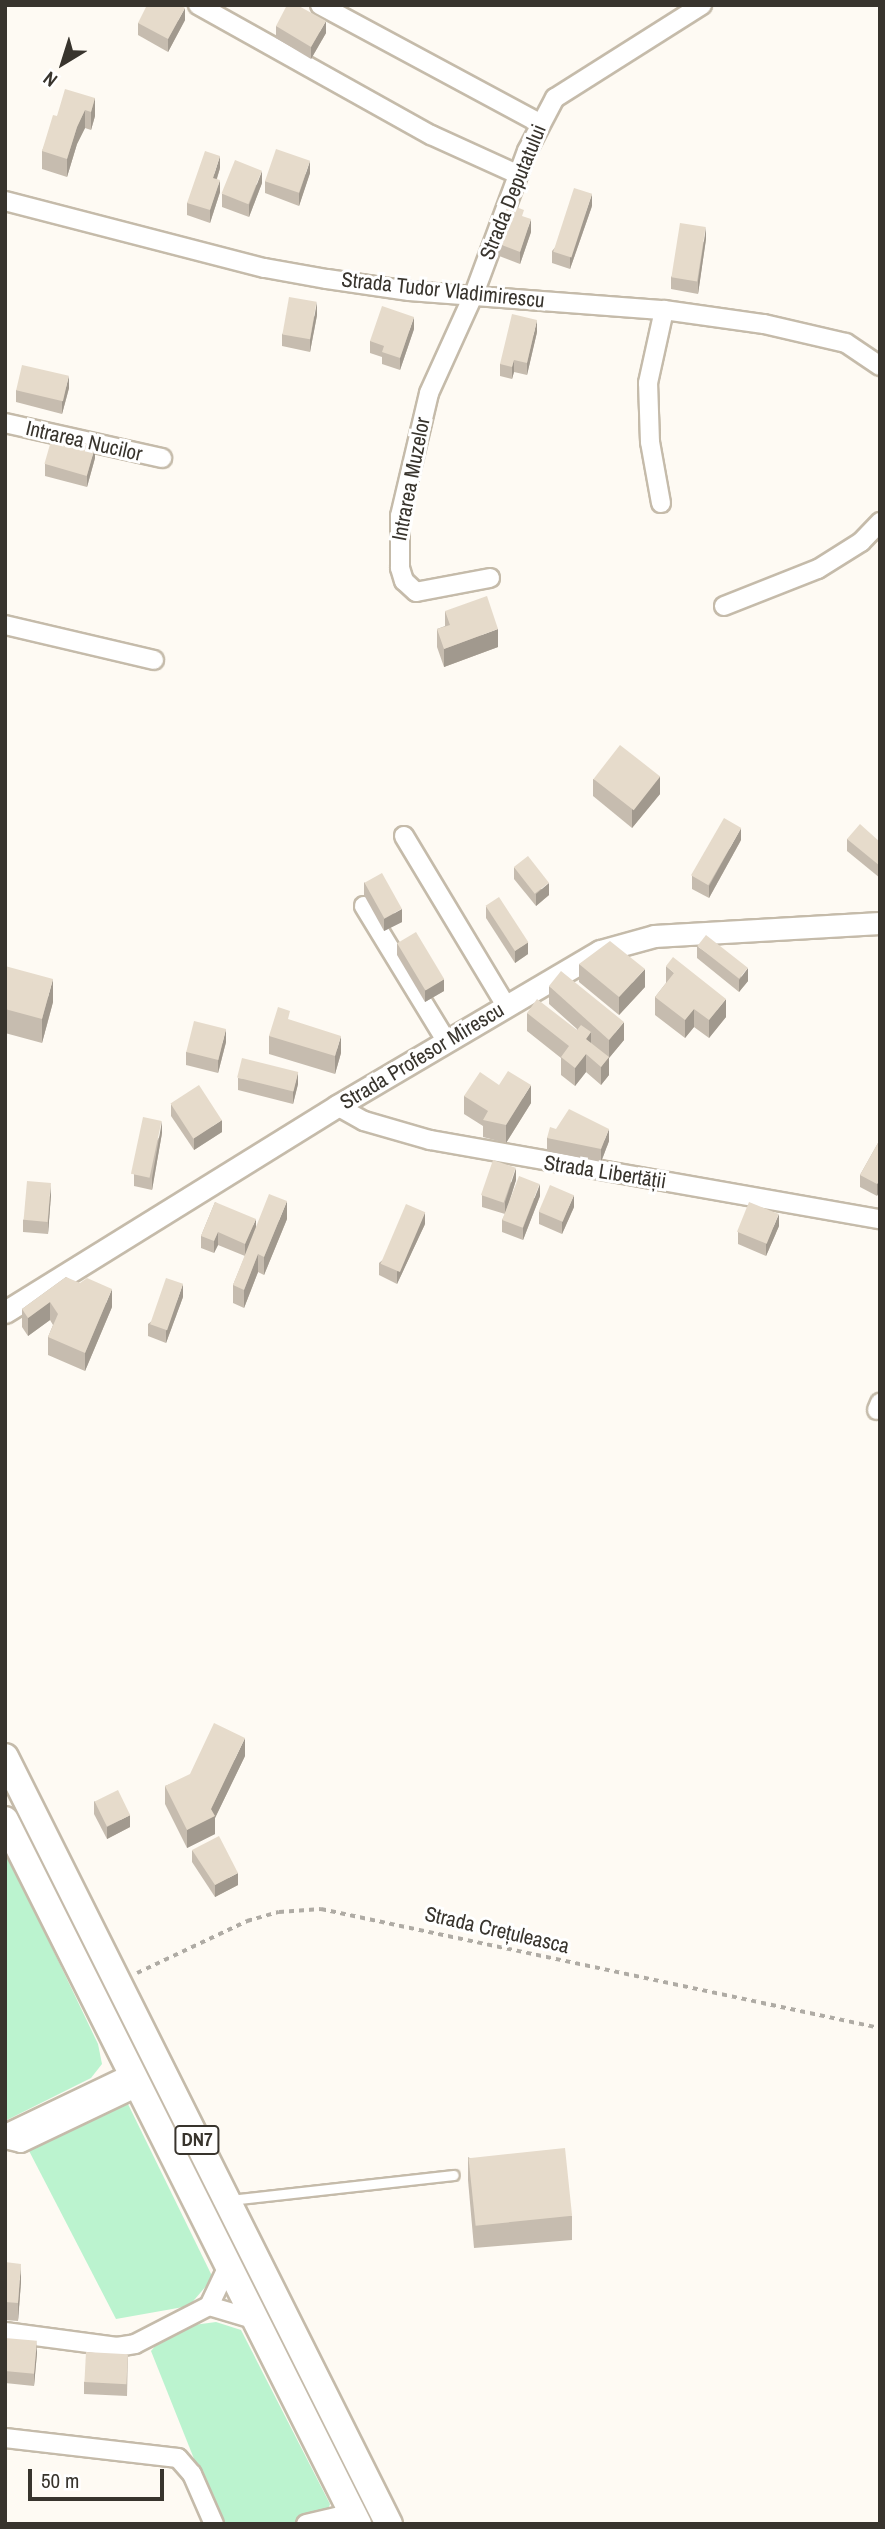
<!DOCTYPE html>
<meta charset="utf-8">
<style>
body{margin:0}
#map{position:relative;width:885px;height:2529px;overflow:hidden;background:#fefaf3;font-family:"Archivo Narrow",sans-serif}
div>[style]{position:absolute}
.green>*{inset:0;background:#bbf3cf}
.path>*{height:3.5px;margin-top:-1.75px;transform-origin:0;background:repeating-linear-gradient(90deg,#afaba4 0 5px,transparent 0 10px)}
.roads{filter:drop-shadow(2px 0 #c5bbaa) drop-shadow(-2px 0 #c5bbaa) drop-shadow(0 2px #c5bbaa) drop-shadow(0 -2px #c5bbaa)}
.service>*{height:9px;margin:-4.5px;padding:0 4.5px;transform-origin:4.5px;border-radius:4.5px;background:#fff}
.minor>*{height:18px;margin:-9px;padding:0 9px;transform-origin:9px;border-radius:9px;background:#fff}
.tertiary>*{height:21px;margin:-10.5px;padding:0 10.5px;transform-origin:10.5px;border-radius:10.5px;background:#fff}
.primary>*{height:26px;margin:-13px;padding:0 13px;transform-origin:13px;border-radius:13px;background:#fff}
.wall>*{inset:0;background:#c6bcaf}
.shaded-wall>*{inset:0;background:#a1998e}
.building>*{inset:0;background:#e6dbcb;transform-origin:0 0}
span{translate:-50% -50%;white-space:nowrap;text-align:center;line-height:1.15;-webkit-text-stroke:6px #fff;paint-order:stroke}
.shield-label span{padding:2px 5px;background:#fff;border:2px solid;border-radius:5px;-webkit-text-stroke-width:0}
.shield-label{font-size:19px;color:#38342d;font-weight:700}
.street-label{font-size:21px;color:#38342d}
.frame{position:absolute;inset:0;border:7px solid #38342d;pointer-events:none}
.north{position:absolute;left:28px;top:28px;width:70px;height:70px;-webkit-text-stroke:5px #fff;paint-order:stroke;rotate:218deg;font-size:19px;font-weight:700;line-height:28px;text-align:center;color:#38342d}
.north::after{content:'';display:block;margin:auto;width:24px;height:32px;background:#38342d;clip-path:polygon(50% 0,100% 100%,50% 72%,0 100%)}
.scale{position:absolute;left:28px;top:2469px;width:136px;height:32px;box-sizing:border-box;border:4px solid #38342d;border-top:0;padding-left:9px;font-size:21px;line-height:24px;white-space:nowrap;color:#38342d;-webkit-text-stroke:5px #fff;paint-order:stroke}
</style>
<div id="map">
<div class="green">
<div style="clip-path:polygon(5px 1849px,98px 2044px,102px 2064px,91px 2078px,5px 2121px)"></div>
<div style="clip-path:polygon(127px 2102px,213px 2278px,189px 2306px,116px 2319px,27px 2147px)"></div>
<div style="clip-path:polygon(216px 2322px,241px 2330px,330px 2504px,326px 2516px,284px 2524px,220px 2524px,151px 2351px,161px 2339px,186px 2326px)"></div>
</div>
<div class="path">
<div style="left:137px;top:1973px;width:122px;rotate:-25.3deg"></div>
<div style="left:247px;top:1921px;width:33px;rotate:-16deg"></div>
<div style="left:279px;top:1912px;width:42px;rotate:-4.1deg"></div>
<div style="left:321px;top:1909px;width:572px;rotate:12.02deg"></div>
</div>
<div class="roads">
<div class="service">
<div style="left:230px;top:2200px;width:225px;rotate:-6.4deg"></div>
</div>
<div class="minor">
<div style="left:198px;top:5px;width:267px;rotate:29.2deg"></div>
<div style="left:431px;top:135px;width:94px;rotate:24.4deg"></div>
<div style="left:320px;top:5px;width:249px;rotate:28.3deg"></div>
<div style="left:5px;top:201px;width:268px;rotate:14.5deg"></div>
<div style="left:265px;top:268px;width:63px;rotate:10.1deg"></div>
<div style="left:327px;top:279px;width:83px;rotate:8.3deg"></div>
<div style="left:409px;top:291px;width:256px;rotate:4.3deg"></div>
<div style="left:664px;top:310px;width:101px;rotate:8deg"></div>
<div style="left:764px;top:324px;width:84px;rotate:13deg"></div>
<div style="left:846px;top:343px;width:41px;rotate:34.1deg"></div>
<div style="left:5px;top:423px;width:161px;rotate:12.6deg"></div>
<div style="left:661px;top:503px;width:62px;rotate:-100.2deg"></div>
<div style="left:650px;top:442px;width:59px;rotate:-91.9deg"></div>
<div style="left:648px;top:383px;width:75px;rotate:-77.6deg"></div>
<div style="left:490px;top:578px;width:75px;rotate:169.3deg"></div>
<div style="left:416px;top:592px;width:16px;rotate:-137deg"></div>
<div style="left:404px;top:581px;width:14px;rotate:-107deg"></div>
<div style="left:400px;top:568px;width:52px;rotate:-90deg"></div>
<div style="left:400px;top:516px;width:126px;rotate:-76.7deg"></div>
<div style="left:429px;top:393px;width:109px;rotate:-65.6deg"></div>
<div style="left:474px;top:294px;width:153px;rotate:-69.7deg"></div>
<div style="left:527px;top:151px;width:60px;rotate:-62.2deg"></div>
<div style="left:555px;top:98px;width:174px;rotate:-32.3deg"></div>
<div style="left:724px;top:606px;width:101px;rotate:-21.5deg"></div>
<div style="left:818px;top:569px;width:51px;rotate:-32.1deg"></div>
<div style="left:861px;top:542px;width:28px;rotate:-46deg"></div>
<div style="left:5px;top:625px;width:153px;rotate:13.2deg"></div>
<div style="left:404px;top:836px;width:198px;rotate:59deg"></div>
<div style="left:364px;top:906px;width:159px;rotate:58.6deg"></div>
<div style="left:337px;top:1106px;width:31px;rotate:29deg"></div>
<div style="left:364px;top:1121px;width:69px;rotate:16.1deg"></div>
<div style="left:430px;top:1140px;width:457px;rotate:10deg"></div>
<div style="left:877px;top:1410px;width:8px;rotate:-67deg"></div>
<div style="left:5px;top:2134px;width:140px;rotate:-25.5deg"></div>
<div style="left:5px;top:2139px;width:16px;rotate:14deg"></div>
<div style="left:21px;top:2143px;width:130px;rotate:-25.6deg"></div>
<div style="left:228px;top:2266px;width:44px;rotate:115.4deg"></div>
<div style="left:209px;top:2306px;width:49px;rotate:16.6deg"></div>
<div style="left:5px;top:2332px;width:113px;rotate:7.6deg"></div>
<div style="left:117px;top:2347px;width:18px;rotate:-9deg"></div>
<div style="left:135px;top:2344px;width:83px;rotate:-27.2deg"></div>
<div style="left:5px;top:2438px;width:174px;rotate:6.6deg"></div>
<div style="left:178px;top:2458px;width:21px;rotate:49deg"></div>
<div style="left:192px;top:2474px;width:55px;rotate:66.3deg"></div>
<div style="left:306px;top:2524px;width:48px;rotate:-13.2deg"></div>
</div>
<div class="tertiary">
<div style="left:5px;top:1312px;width:391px;rotate:-31.8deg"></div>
<div style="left:337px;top:1106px;width:305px;rotate:-30.5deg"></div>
<div style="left:600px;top:951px;width:56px;rotate:-15.5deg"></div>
<div style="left:654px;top:936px;width:226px;rotate:-3.3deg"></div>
</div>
<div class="primary">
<div style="left:5px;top:1757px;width:858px;rotate:63.41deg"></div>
<div style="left:5px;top:1820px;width:788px;rotate:63.37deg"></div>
</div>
</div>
<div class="wall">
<div style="clip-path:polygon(185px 20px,168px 52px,138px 35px,138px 23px)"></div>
<div style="clip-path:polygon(276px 26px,326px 33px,311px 59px,276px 38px)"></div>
<div style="clip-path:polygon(95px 98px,95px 116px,91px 130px,85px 128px,77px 144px,67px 177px,42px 169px,42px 151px,57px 116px)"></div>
<div style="clip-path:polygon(220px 168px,217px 179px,220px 192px,210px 223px,187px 215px,187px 203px)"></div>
<div style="clip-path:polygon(310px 173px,299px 206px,265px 193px,265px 181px)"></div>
<div style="clip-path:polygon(262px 183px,249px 217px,222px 207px,222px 194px)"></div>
<div style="clip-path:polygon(592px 206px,570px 269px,552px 263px,552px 251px)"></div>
<div style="clip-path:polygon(524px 217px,531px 232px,520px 264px,494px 254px,494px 242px)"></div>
<div style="clip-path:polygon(706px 239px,698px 294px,671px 289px,671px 277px)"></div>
<div style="clip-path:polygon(317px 315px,310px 352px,282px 346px,282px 334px)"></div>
<div style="clip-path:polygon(414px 329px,400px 370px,382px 364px,382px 357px,370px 353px,370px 341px)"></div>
<div style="clip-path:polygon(537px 332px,527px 375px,514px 372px,512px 379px,500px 376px,500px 364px)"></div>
<div style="clip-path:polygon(69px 388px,62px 414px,16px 402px,16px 390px)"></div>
<div style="clip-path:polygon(95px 458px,87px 487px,45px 476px,45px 464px)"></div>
<div style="clip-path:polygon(445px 611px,498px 647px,444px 667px,437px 647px,437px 629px,445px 626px)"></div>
<div style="clip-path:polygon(593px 779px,660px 794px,632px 828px,593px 796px)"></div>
<div style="clip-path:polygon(847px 839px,880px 842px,880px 878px,847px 851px)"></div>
<div style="clip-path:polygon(741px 840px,709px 898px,692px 889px,692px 876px)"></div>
<div style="clip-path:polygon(514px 867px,549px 895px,536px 906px,514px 879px)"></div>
<div style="clip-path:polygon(364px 882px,402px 922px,384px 931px,364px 895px)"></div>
<div style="clip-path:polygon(486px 906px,528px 954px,515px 963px,486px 918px)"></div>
<div style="clip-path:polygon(397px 943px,444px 991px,425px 1002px,397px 955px)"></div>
<div style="clip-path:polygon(697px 946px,748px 981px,739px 992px,697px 958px)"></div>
<div style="clip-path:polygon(579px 964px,645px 987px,619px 1015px,579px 982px)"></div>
<div style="clip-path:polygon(5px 966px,53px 1002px,42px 1043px,5px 1033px)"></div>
<div style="clip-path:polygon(666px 966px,726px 1017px,709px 1038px,694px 1027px,685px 1038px,655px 1015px,655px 997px,666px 983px)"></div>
<div style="clip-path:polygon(549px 986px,624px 1040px,609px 1058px,609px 1075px,601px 1085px,586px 1072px,575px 1086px,561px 1075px,561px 1058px,527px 1031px,527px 1013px,577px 1030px,577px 1029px,549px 1004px)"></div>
<div style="clip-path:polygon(290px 1020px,341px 1053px,335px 1074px,269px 1054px,269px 1036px)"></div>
<div style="clip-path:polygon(226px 1042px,218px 1073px,186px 1065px,186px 1052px)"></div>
<div style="clip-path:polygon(238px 1078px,298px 1084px,293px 1104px,238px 1090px)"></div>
<div style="clip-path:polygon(499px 1085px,531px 1103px,506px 1143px,483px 1137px,483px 1126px,464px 1114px,464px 1096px)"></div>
<div style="clip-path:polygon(171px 1104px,222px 1132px,194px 1150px,171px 1116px)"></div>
<div style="clip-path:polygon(556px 1129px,609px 1141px,601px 1162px,547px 1151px,547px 1138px)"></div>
<div style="clip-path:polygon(162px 1133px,152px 1190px,134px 1186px,134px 1174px)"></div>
<div style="clip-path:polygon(878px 1143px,877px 1196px,860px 1187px,860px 1175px)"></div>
<div style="clip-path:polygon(516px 1180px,508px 1207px,540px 1196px,523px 1240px,502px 1232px,502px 1220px,505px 1214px,482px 1207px,482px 1195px)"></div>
<div style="clip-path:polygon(51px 1195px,48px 1234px,23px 1232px,23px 1220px)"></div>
<div style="clip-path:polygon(215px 1202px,256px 1227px,287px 1219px,264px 1275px,258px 1272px,244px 1308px,233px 1303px,233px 1285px,245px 1256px,218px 1245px,214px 1253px,201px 1248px,201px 1236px)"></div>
<div style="clip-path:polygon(574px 1207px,562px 1234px,539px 1224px,539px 1212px)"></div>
<div style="clip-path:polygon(425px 1224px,397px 1284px,379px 1275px,379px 1263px)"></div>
<div style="clip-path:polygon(779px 1226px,766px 1256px,738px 1244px,738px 1232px)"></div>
<div style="clip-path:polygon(66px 1277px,112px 1307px,85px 1371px,48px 1355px,48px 1337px,53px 1325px,50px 1320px,28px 1336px,22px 1327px,22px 1309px)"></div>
<div style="clip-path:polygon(183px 1297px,166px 1343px,148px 1336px,148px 1324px)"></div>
<div style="clip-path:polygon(245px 1756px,215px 1818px,215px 1834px,187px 1848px,165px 1804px,165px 1786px)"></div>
<div style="clip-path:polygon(94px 1801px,130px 1827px,107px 1839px,94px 1814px)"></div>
<div style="clip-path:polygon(192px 1850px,238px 1885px,215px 1897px,192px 1862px)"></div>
<div style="clip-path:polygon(468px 2157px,572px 2216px,572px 2240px,474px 2248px,468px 2180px)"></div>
<div style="clip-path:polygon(5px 2262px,21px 2282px,18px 2321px,5px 2320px)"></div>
<div style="clip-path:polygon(5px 2338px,37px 2353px,34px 2386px,5px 2383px)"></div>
<div style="clip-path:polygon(128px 2354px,127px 2396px,84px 2394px,84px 2382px)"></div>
</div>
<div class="shaded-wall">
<div style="clip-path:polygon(185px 8px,185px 20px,168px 52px,168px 39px)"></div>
<div style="clip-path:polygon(326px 21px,326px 33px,311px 59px,311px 47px)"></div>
<div style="clip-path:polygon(95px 98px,95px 116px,91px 130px,91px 112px)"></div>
<div style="clip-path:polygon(85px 110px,85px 128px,77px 144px,67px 177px,67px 159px,77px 127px)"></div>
<div style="clip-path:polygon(220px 156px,220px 168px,213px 190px,213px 178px)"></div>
<div style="clip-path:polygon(310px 161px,310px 173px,299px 206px,299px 194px)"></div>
<div style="clip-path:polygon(262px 171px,262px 183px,249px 217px,249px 205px)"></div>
<div style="clip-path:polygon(220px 180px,220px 192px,210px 223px,210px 210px)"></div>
<div style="clip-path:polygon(592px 194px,592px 206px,570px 269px,570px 257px)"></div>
<div style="clip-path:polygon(531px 219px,531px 232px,520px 264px,520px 252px)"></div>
<div style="clip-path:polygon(706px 227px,706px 239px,698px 294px,698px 281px)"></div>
<div style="clip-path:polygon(317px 302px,317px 315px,310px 352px,310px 340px)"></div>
<div style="clip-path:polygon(414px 317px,414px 329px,400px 370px,400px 358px)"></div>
<div style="clip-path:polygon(537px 320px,537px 332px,527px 375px,527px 363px)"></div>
<div style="clip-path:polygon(514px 360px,514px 372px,512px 379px,512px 367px)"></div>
<div style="clip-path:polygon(69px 376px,69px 388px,62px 414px,62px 402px)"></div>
<div style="clip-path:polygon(95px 446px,95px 458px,87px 487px,87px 475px)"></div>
<div style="clip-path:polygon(498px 629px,498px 647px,444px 667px,444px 649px)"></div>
<div style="clip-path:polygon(660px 776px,660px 794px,632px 828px,632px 810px)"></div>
<div style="clip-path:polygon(741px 828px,741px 840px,709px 898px,709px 886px)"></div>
<div style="clip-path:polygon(549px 883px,549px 895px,536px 906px,536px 894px)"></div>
<div style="clip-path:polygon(402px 909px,402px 922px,384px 931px,384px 919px)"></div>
<div style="clip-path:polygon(528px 942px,528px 954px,515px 963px,515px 951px)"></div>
<div style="clip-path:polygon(748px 968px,748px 981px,739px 992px,739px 980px)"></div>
<div style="clip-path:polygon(645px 969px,645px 987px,619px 1015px,619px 997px)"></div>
<div style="clip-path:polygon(53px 979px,53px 1002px,42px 1043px,42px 1019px)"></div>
<div style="clip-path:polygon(444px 979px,444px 991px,425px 1002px,425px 990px)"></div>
<div style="clip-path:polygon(726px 999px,726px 1017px,709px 1038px,709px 1020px)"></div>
<div style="clip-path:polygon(694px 1009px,694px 1027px,685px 1038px,685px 1020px)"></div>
<div style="clip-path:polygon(624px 1022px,624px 1040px,609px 1058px,609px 1075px,601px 1085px,601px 1067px,609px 1057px,609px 1040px)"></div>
<div style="clip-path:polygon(226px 1029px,226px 1042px,218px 1073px,218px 1061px)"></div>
<div style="clip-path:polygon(591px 1032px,591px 1050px,586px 1039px)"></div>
<div style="clip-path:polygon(341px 1036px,341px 1053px,335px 1074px,335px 1056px)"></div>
<div style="clip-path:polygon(586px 1054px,586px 1072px,575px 1086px,575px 1068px)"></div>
<div style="clip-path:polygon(298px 1072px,298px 1084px,293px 1104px,293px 1091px)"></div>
<div style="clip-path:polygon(531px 1085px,531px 1103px,506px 1143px,506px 1125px)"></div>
<div style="clip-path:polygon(222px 1120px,222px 1132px,194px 1150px,194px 1138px)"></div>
<div style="clip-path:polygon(162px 1121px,162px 1133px,152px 1190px,152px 1178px)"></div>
<div style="clip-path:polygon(609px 1129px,609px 1141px,601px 1162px,601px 1149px)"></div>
<div style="clip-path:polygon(516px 1168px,516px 1180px,505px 1214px,505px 1202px)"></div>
<div style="clip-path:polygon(880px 1179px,880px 1191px,877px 1196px,877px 1184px)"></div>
<div style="clip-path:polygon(51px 1183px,51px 1195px,48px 1234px,48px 1222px)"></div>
<div style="clip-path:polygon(540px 1184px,540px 1196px,523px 1240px,523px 1228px)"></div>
<div style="clip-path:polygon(574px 1195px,574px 1207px,562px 1234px,562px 1222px)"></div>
<div style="clip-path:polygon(287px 1201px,287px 1219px,264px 1275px,264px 1257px)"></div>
<div style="clip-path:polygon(425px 1212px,425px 1224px,397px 1284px,397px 1272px)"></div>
<div style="clip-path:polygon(779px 1214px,779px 1226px,766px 1256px,766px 1244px)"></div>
<div style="clip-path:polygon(256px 1219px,256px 1232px,245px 1257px,245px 1244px)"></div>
<div style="clip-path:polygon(218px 1232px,218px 1245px,214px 1253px,214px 1241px)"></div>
<div style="clip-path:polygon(258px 1254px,258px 1272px,244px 1308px,244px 1290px)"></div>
<div style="clip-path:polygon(183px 1284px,183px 1297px,166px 1343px,166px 1331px)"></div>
<div style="clip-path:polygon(112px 1289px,112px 1307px,85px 1371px,85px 1353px)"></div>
<div style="clip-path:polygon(50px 1302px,50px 1320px,28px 1336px,28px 1318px)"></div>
<div style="clip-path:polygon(245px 1738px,245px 1756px,215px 1818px,215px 1834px,187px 1848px,187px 1830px,211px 1809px)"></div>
<div style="clip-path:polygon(130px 1815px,130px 1827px,107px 1839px,107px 1827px)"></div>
<div style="clip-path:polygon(238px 1873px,238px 1885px,215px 1897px,215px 1885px)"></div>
<div style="clip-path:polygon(21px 2264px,21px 2282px,18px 2321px,18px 2303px)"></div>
<div style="clip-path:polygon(37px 2341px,37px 2353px,34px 2386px,34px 2374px)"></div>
</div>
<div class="building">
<div style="clip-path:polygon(147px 5px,180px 5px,185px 8px,168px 39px,138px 23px)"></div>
<div style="clip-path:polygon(287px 5px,297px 5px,326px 21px,311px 47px,276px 26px)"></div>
<div style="clip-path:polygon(65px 89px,95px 98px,91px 112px,85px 110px,77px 127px,67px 159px,42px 151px,53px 115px,57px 116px)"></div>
<div style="left:276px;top:149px;width:36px;height:34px;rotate:19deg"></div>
<div style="clip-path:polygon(205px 151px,220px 156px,213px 178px,220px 180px,210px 210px,187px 203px)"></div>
<div style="left:235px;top:160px;width:29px;height:36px;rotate:22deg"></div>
<div style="left:574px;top:188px;width:19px;height:67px;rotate:18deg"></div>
<div style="clip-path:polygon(508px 204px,524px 210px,522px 216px,531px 219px,520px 252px,494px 242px)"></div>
<div style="left:680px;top:223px;width:26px;height:55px;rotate:9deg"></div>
<div style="left:289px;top:297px;width:28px;height:38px;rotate:10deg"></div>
<div style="clip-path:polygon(382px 306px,414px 317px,400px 358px,382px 352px,384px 346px,370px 341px)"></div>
<div style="clip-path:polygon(512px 314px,537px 320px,527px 363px,514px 360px,512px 367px,500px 364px)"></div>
<div style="left:22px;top:365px;width:48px;height:26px;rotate:13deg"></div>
<div style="left:53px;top:434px;width:44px;height:31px;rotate:16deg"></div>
<div style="clip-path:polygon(487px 596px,498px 629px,444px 649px,437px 629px,450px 625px,445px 611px)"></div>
<div style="left:620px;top:745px;width:51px;height:43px;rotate:38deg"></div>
<div style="left:724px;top:818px;width:20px;height:66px;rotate:30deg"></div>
<div style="clip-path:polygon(860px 824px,880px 842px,880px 866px,847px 839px)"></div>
<div style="left:528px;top:856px;width:34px;height:18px;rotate:52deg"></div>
<div style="left:382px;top:873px;width:41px;height:20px;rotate:61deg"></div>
<div style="left:499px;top:897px;width:54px;height:16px;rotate:57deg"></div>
<div style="left:416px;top:932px;width:55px;height:22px;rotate:59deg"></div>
<div style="left:706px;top:935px;width:53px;height:14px;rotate:38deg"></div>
<div style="clip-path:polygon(610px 941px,645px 969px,619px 997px,579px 964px)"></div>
<div style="clip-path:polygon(673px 957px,726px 999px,709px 1020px,694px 1009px,685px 1020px,655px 997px,674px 973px,666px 966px)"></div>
<div style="clip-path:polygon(5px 966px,53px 979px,42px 1019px,5px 1009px)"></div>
<div style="clip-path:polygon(561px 971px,624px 1022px,609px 1040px,549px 986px)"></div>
<div style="clip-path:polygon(537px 999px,577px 1030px,581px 1025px,591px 1032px,586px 1039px,609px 1057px,601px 1067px,586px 1054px,575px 1068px,561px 1057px,569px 1046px,527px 1013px)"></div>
<div style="clip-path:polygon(278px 1007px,290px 1011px,288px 1019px,341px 1036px,335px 1056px,269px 1036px)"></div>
<div style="left:194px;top:1021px;width:33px;height:32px;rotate:14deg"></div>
<div style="left:242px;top:1058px;width:58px;height:20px;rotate:14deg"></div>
<div style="clip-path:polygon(508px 1071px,531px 1085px,506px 1125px,483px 1120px,488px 1111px,464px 1096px,480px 1072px,499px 1085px)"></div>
<div style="left:199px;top:1085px;width:42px;height:34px;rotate:57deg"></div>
<div style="clip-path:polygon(569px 1109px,609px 1129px,601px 1149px,547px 1138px,550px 1127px,556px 1129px)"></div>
<div style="left:143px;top:1117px;width:19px;height:58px;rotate:12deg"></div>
<div style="clip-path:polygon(878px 1143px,880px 1144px,880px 1179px,877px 1184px,860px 1175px)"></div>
<div style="left:493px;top:1160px;width:24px;height:37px;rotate:19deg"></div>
<div style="left:519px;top:1176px;width:22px;height:47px;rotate:21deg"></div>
<div style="left:27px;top:1181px;width:24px;height:39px;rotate:5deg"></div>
<div style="left:550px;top:1185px;width:26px;height:29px;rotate:23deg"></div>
<div style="clip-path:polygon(269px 1194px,287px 1201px,264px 1257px,258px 1254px,244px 1290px,233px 1285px)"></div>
<div style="clip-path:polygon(215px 1202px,256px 1219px,245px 1244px,218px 1232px,214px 1241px,201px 1236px)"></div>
<div style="left:749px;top:1202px;width:32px;height:32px;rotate:22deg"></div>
<div style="left:406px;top:1204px;width:21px;height:65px;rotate:23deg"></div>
<div style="clip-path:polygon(66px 1277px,80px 1283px,87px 1278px,112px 1289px,85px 1353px,48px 1337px,58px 1314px,50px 1302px,28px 1318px,22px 1309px)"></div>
<div style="left:166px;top:1278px;width:18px;height:49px;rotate:19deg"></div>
<div style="clip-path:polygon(214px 1723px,245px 1738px,211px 1809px,215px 1816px,187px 1830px,165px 1786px,190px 1774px)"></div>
<div style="left:118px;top:1790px;width:28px;height:26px;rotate:64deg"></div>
<div style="clip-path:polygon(219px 1836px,238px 1873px,215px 1885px,192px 1850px)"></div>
<div style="left:565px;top:2148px;width:68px;height:97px;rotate:84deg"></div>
<div style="clip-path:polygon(5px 2262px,21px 2264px,18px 2303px,5px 2302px)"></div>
<div style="left:5px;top:2338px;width:32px;height:33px;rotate:5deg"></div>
<div style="left:86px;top:2352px;width:42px;height:30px;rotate:3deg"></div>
</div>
<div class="shield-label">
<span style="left:197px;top:2140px">DN7</span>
</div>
<div class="street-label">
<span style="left:513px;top:192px;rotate:-68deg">Strada Deputatului</span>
<span style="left:443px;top:290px;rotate:6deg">Strada Tudor Vladimirescu</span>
<span style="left:84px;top:441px;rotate:13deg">Intrarea Nucilor</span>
<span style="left:411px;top:479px;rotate:-79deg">Intrarea Muzelor</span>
<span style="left:422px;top:1056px;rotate:-31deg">Strada Profesor Mirescu</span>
<span style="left:605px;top:1172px;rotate:9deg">Strada Libertății</span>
<span style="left:497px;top:1930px;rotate:13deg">Strada Crețuleasca</span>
</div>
<div class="frame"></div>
<div class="north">N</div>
<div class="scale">50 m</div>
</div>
